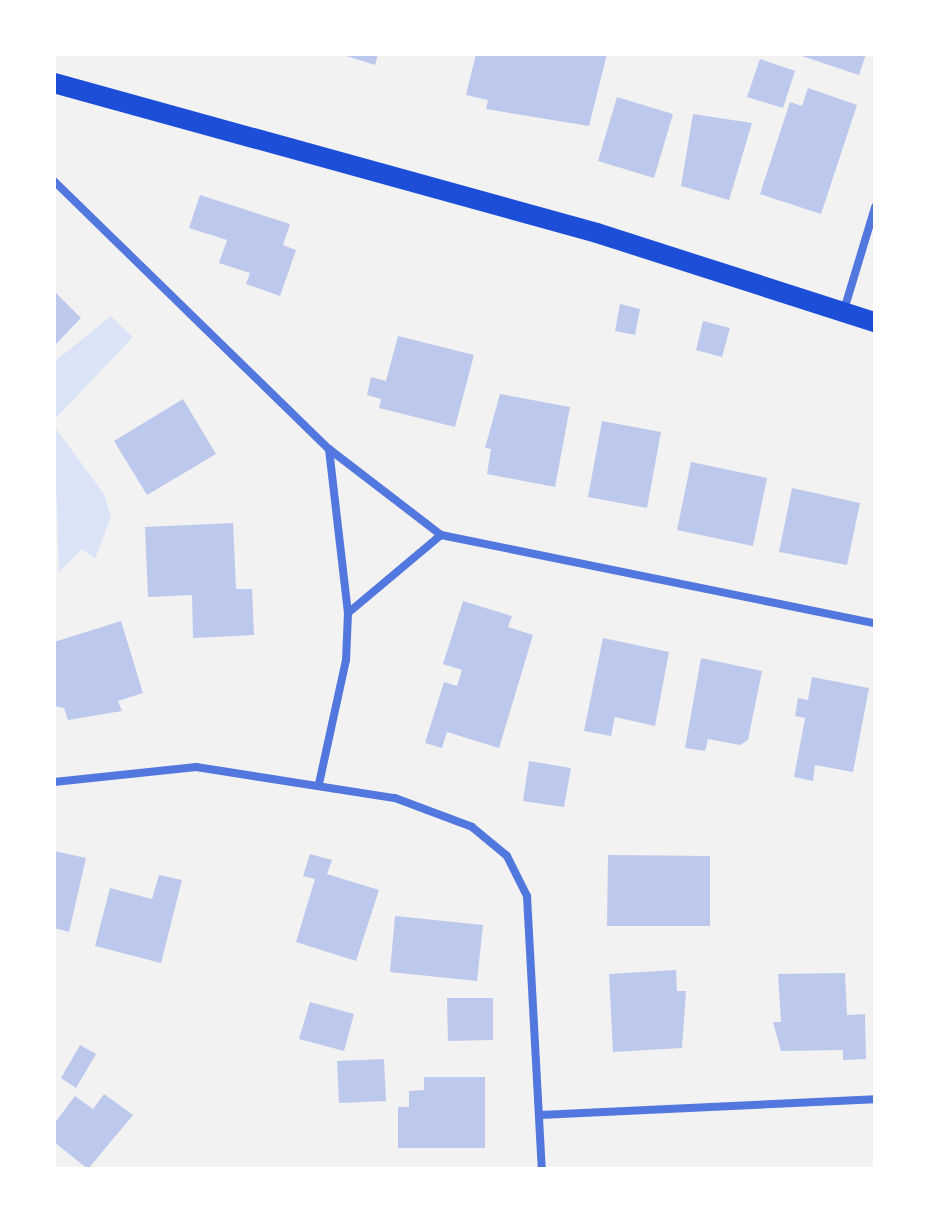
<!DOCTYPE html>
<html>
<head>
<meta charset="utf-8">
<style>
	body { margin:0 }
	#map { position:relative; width:929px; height:1223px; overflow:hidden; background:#f2f2f2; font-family:Helvetica,sans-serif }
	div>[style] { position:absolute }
	.green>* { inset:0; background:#dbe4f7 }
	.building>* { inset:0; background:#bdc9ec }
	.minor>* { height:8px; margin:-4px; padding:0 4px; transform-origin:4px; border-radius:4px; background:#5277de }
	.primary>* { height:20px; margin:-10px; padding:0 10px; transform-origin:10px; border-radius:10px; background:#1d4ed8 }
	span { translate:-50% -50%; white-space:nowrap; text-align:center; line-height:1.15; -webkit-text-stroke:6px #fff; paint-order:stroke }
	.frame { position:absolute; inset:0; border:56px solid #fff; pointer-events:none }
</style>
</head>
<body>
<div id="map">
	<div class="green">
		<i style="clip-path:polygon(111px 316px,133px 337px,54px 420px,54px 362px)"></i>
		<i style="clip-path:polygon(54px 426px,104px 494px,111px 517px,95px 559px,82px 549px,59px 572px)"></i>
	</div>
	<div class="building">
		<i style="clip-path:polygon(340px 54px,378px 54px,375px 65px)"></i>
		<i style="clip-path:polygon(476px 54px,607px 54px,589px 126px,486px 109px,488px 100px,466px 95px)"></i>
		<i style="clip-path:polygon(796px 54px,866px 54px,859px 75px)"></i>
		<i style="clip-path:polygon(760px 59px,795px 71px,783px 108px,747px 97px)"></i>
		<i style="clip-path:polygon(808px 88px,857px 105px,821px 214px,760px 194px,790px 102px,802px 106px)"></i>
		<i style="clip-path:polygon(617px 97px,673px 114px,654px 178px,598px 161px)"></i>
		<i style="clip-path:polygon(693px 114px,752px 123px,729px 200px,681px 186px)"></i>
		<i style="clip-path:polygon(200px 195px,290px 224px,283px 245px,296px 250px,280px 296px,246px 284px,250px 273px,219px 263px,227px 240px,189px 228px)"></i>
		<i style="clip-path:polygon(54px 291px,81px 318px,54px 346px)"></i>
		<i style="clip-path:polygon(620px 304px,640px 309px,635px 335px,615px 331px)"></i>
		<i style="clip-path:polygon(703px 321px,730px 328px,722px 357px,696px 350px)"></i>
		<i style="clip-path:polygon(398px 336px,474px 355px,455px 427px,379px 408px,381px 399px,367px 395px,371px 377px,386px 381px)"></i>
		<i style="clip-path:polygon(500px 394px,570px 407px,555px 487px,487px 474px,491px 449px,485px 448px)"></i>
		<i style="clip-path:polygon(183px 399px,216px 454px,147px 495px,114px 441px)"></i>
		<i style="clip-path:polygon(602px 421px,661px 432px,647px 508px,588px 497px)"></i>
		<i style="clip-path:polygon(691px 462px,767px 478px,753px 546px,677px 530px)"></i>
		<i style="clip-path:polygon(792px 488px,860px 503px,847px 565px,779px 552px)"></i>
		<i style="clip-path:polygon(233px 523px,236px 589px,252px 589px,254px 635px,193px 638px,192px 595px,148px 597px,145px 527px)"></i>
		<i style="clip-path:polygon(463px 601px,512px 616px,508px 627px,533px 635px,499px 748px,447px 732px,442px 748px,425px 743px,444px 682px,457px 686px,462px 670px,443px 664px)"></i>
		<i style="clip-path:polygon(121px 621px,143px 693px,118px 701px,122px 711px,68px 720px,64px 708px,54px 706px,54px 642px)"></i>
		<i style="clip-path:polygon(603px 638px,669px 652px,655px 726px,615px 717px,611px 736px,584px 731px)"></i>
		<i style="clip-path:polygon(701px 658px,762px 671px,748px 740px,740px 745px,708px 739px,705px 751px,685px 748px)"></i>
		<i style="clip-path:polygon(812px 677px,869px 688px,853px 772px,815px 765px,813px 781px,794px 777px,805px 718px,795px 716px,798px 698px,808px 700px)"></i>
		<i style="clip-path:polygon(529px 761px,571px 768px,564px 807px,523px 801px)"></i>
		<i style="clip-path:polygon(54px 851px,86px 858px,69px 932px,54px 928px)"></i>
		<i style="clip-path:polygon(310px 854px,332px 860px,327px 874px,379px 890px,356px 961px,296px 942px,315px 879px,303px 876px)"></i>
		<i style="clip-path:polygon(608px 855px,710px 856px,710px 926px,607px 926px)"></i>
		<i style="clip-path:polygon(159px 875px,182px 880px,161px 963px,95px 946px,110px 888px,152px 899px)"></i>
		<i style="clip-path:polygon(395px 916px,483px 925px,477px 981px,390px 972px)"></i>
		<i style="clip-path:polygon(676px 970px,677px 991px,686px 991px,682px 1048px,613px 1052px,609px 974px)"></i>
		<i style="clip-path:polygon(845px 973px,847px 1015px,865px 1014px,866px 1059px,843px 1060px,843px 1050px,781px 1051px,773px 1022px,781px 1022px,778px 974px)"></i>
		<i style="clip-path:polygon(447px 998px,493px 998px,493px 1040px,448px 1041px)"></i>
		<i style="clip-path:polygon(310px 1002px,354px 1014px,344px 1051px,299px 1039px)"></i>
		<i style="clip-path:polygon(80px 1045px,96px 1054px,76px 1088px,61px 1078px)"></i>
		<i style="clip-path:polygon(384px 1059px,386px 1101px,339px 1103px,337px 1061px)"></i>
		<i style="clip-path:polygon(424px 1077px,485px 1077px,485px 1148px,398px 1148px,398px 1107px,409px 1107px,409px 1091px,424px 1090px)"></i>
		<i style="clip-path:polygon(104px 1094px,133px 1115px,88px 1169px,54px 1142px,54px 1124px,75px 1096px,93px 1109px)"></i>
	</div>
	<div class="minor">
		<i style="left:54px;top:181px;width:384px;rotate:44.3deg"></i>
		<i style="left:329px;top:449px;width:165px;rotate:83.4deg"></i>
		<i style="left:348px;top:613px;width:47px;rotate:92.4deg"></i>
		<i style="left:346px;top:660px;width:127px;rotate:102.3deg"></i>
		<i style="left:844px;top:310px;width:108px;rotate:-73.2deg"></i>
		<i style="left:329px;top:449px;width:141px;rotate:37.5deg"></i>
		<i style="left:441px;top:535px;width:443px;rotate:11.5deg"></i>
		<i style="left:348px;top:613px;width:121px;rotate:-40deg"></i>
		<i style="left:54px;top:782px;width:143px;rotate:-6deg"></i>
		<i style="left:196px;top:767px;width:201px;rotate:8.9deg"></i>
		<i style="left:395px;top:798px;width:82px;rotate:20.6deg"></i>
		<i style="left:472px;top:827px;width:45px;rotate:39.6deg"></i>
		<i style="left:507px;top:856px;width:45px;rotate:63.4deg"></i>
		<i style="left:527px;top:896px;width:273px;rotate:86.9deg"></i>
		<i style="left:540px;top:1115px;width:335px;rotate:-2.7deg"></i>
	</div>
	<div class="primary">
		<i style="left:54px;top:83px;width:563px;rotate:15.44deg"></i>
		<i style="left:597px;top:233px;width:292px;rotate:17.8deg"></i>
	</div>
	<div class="frame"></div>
</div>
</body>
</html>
